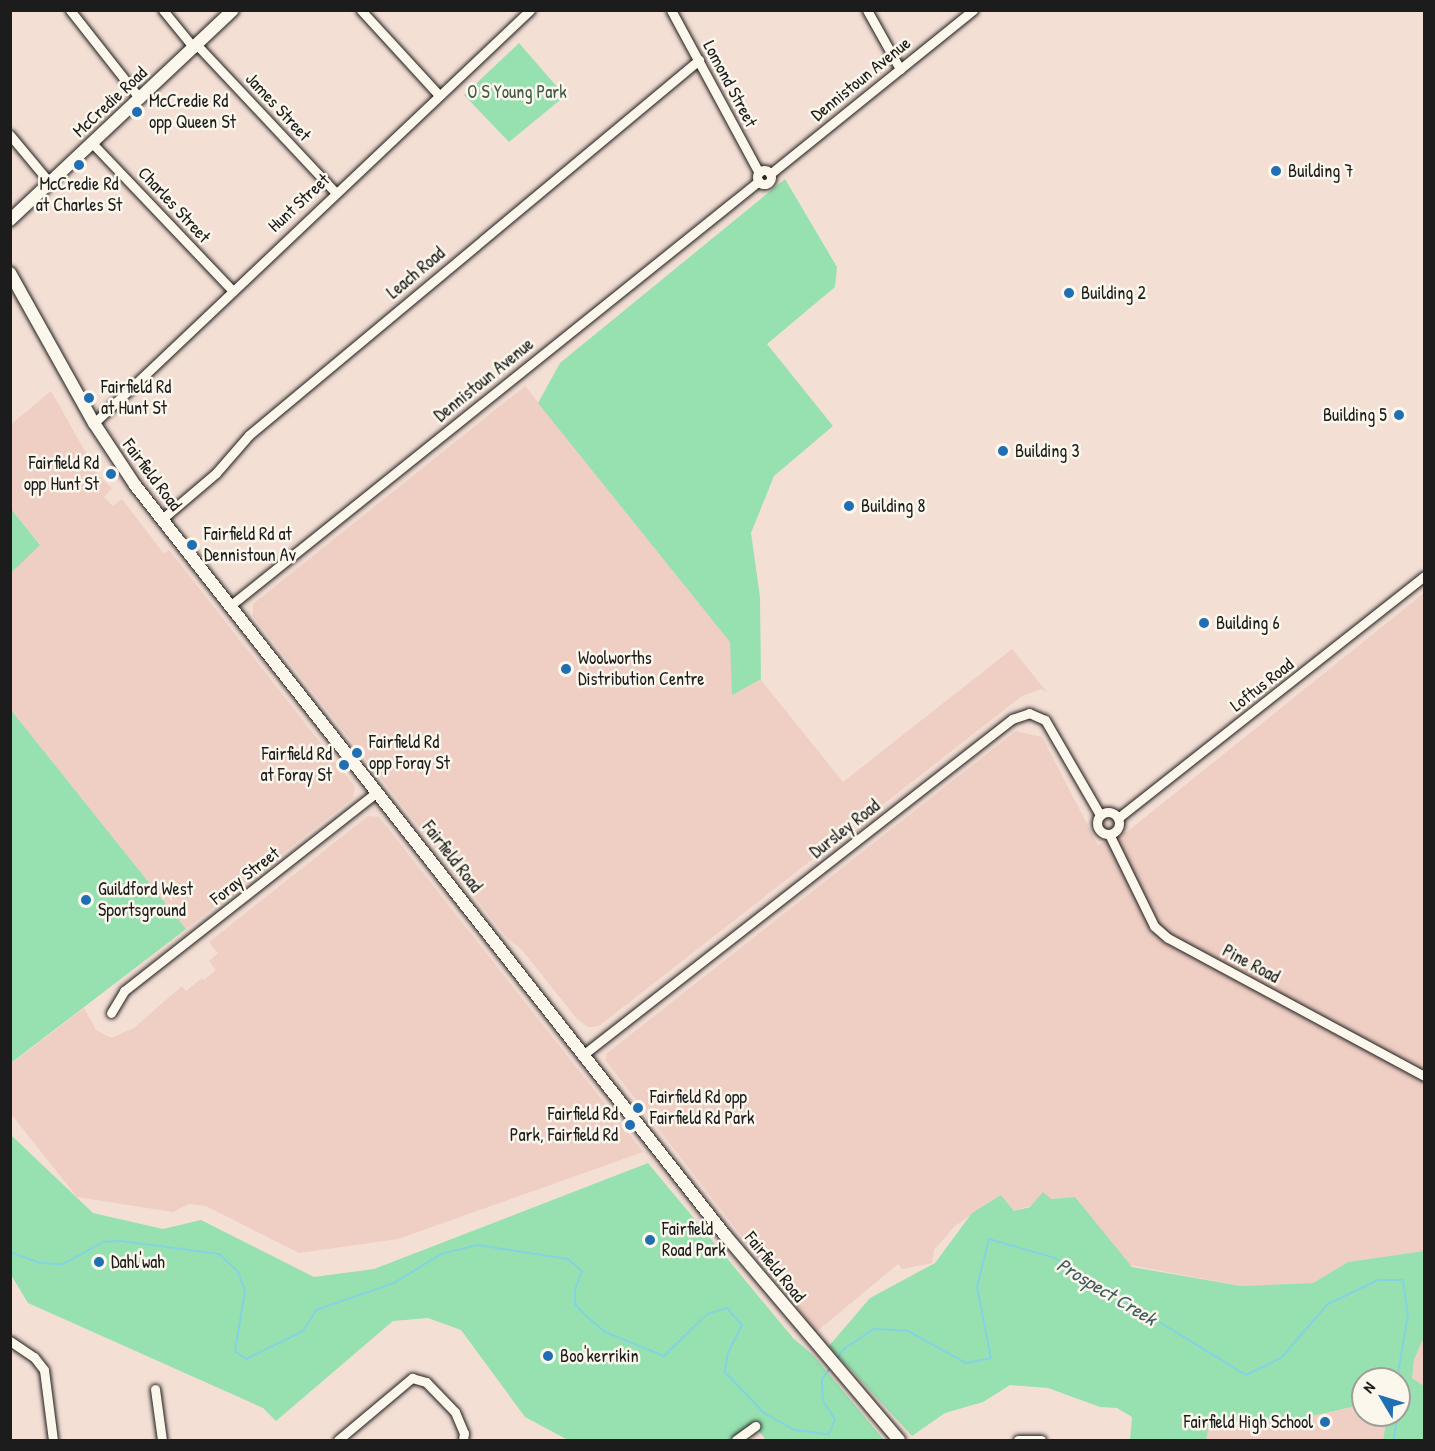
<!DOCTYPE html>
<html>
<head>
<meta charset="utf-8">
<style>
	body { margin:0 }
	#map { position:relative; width:1435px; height:1451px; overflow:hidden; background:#f4dfd5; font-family:"Patrick Hand",sans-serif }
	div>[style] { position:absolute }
	.built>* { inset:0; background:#efcec4 }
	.green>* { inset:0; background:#97e1b0 }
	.stream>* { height:2px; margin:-1px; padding:0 1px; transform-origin:1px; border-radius:1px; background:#84d3e1 }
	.roads { filter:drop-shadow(0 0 2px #1c1c1c) drop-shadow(0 0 2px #1c1c1c) }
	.minor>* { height:9px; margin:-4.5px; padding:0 4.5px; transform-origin:4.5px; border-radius:4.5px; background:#fbf7ec }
	.minor>.ring { margin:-4.5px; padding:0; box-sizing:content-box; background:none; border:9px solid #fbf7ec; border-radius:50% }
	.major>* { height:12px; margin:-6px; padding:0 6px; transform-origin:6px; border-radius:6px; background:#fbf7ec }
	.dots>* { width:16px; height:16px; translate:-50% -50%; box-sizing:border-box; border:3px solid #fbf7ec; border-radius:50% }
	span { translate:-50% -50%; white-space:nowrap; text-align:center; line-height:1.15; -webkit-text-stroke:5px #fbf7ec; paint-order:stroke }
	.street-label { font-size:18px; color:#1c1c1c }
	.park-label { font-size:18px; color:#415748 }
	.poi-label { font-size:18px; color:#1c1c1c }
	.left { translate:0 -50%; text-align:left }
	.right { translate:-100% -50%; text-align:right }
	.water-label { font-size:20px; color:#405c61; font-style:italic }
	.frame { position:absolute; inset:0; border:12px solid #1c1c1c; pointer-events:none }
	.north { position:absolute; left:1351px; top:1367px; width:60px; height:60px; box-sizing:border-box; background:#fbf7ec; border:2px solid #a29f99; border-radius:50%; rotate:308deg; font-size:16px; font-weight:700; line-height:24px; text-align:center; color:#1c1c1c }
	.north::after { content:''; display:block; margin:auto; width:21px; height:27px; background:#1f6fb2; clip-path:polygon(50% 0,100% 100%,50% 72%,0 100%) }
</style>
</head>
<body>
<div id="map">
	<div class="built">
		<i style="clip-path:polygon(525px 386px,843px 782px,1012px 649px,1047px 692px,1041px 689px,1022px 696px,599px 1026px,588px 1027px,577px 1019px,522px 950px,507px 938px,253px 616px,253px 604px)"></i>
		<i style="clip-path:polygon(51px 391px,99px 476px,112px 488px,104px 497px,113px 506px,122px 499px,164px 554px,169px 550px,355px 787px,353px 798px,186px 929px,11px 710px,11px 573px,40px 544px,11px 509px,10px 425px)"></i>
		<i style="clip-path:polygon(1424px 593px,1424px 1251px,1348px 1262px,1313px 1283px,1241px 1286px,1125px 1264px,1075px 1197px,1051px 1199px,1014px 1211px,1001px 1195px,955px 1226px,934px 1250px,932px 1263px,902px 1269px,898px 1264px,816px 1332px,606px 1061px,606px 1054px,1016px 731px,1042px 737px,1098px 845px,1128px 831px)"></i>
		<i style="clip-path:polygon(368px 816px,379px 817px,643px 1152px,398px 1239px,299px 1253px,206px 1206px,189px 1204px,173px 1212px,77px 1197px,11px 1114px,11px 1064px,84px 1008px,96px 1030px,111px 1038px,134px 1028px,182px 986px,186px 991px,202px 978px,204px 980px,216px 970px,209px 961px,218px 953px,209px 942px)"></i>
		<i style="clip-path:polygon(1424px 1337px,1424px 1386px,1412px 1378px,1414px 1360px)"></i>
		<i style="clip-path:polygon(1352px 1407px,1363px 1411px,1363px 1415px,1387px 1418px,1383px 1440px,1206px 1440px,1209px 1424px,1298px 1419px)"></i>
	</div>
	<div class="green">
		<i style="clip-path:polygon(519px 43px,565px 96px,509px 142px,464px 95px)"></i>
		<i style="clip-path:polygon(785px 179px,837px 267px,835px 287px,767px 344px,833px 426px,774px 476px,751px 533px,760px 597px,761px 679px,732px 695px,730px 642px,538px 403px,560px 363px)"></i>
		<i style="clip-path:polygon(11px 509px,40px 545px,11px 573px,10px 573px)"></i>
		<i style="clip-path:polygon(11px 710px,186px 929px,11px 1063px)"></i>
		<i style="clip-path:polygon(11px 1135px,93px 1213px,163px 1229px,201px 1220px,314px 1277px,374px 1269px,648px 1163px,793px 1338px,813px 1355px,884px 1440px,766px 1440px,752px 1423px,729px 1440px,568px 1440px,525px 1417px,461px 1330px,428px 1318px,393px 1321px,276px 1421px,263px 1408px,28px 1303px,11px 1275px)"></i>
		<i style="clip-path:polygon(1043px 1192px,1051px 1199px,1075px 1197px,1132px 1267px,1241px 1286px,1313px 1283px,1348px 1262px,1424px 1251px,1424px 1337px,1414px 1360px,1412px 1378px,1424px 1386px,1424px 1440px,1383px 1440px,1387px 1418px,1377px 1415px,1399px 1415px,1399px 1379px,1363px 1379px,1363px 1411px,1352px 1407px,1298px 1419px,1209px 1424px,1206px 1440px,1130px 1440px,1132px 1417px,1117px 1408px,1100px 1407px,1048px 1388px,1010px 1385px,983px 1402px,945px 1413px,912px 1436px,829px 1346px,870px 1298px,935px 1263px,972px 1213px,1001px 1195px,1014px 1211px,1030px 1207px)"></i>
	</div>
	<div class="stream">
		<i style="left:10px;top:1252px;width:33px;rotate:20deg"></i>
		<i style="left:41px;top:1263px;width:22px;rotate:3deg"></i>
		<i style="left:63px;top:1264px;width:46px;rotate:-28.8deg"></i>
		<i style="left:103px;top:1242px;width:18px;rotate:-3deg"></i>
		<i style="left:121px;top:1241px;width:99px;rotate:7.6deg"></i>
		<i style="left:219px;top:1254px;width:26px;rotate:43deg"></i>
		<i style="left:238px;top:1272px;width:20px;rotate:70deg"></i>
		<i style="left:245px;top:1291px;width:61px;rotate:99.5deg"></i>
		<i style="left:235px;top:1351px;width:14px;rotate:36deg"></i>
		<i style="left:246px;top:1359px;width:64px;rotate:-26.2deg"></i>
		<i style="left:303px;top:1331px;width:25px;rotate:-58deg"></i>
		<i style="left:316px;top:1310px;width:83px;rotate:-19.1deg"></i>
		<i style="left:394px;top:1283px;width:55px;rotate:-31.7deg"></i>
		<i style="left:441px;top:1254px;width:37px;rotate:-14deg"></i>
		<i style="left:477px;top:1245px;width:92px;rotate:8.7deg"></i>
		<i style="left:568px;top:1259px;width:18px;rotate:41deg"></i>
		<i style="left:582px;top:1271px;width:19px;rotate:111deg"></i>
		<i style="left:575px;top:1289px;width:15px;rotate:90deg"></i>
		<i style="left:575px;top:1304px;width:16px;rotate:47deg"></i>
		<i style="left:586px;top:1316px;width:25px;rotate:40deg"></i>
		<i style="left:605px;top:1332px;width:64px;rotate:22.1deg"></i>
		<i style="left:664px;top:1356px;width:60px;rotate:-44.3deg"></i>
		<i style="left:707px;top:1314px;width:21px;rotate:-17deg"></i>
		<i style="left:727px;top:1308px;width:23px;rotate:49deg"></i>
		<i style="left:742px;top:1325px;width:30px;rotate:117deg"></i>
		<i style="left:728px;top:1352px;width:20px;rotate:99deg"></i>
		<i style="left:725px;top:1372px;width:57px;rotate:46.4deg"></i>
		<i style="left:764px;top:1413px;width:35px;rotate:29deg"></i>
		<i style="left:795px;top:1430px;width:34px;rotate:7deg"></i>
		<i style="left:829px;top:1434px;width:16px;rotate:-68deg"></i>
		<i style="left:835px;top:1419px;width:22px;rotate:-124deg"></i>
		<i style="left:823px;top:1401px;width:22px;rotate:-93deg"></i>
		<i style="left:822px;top:1379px;width:15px;rotate:-53deg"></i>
		<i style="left:836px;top:1360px;width:14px;rotate:-54deg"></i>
		<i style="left:844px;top:1349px;width:36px;rotate:-34deg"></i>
		<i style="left:874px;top:1329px;width:34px;rotate:3deg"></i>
		<i style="left:908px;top:1331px;width:66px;rotate:28.9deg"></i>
		<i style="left:966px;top:1363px;width:25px;rotate:-11deg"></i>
		<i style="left:991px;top:1358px;width:72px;rotate:-101.2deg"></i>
		<i style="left:977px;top:1287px;width:49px;rotate:-76deg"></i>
		<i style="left:989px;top:1239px;width:69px;rotate:16.1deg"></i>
		<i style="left:1055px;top:1258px;width:224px;rotate:31.5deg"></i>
		<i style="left:1246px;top:1375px;width:39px;rotate:-26deg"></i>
		<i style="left:1281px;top:1358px;width:72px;rotate:-49deg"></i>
		<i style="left:1328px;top:1304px;width:55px;rotate:-25.6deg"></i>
		<i style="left:1378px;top:1280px;width:25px"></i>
		<i style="left:1403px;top:1280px;width:35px;rotate:82deg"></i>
		<i style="left:1408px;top:1315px;width:65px;rotate:99.8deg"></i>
		<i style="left:1394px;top:1440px;width:25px;rotate:-83deg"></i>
	</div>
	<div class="roads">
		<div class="minor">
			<i style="left:70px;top:10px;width:113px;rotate:51.8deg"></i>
			<i style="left:163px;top:10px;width:49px;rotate:50.8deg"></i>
			<i style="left:361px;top:10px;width:115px;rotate:47.5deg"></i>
			<i style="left:671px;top:10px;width:185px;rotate:61.6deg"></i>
			<i style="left:867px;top:10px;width:68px;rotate:60.8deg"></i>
			<i style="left:197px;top:45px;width:202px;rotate:46.8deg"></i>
			<i style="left:10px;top:135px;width:62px;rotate:50.2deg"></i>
			<i style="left:92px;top:143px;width:203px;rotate:46.4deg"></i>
			<i class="ring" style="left:757px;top:170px;width:5px;height:5px"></i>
			<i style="left:770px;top:174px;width:261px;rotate:-38.9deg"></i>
			<i style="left:94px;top:423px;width:601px;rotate:-43.45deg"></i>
			<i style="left:162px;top:519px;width:71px;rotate:-40.4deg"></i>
			<i style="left:216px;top:473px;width:50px;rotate:-49deg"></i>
			<i style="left:249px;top:435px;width:586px;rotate:-39.81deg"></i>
			<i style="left:231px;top:605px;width:677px;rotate:-38.77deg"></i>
			<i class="ring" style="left:1097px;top:812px;width:13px;height:13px"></i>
			<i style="left:1118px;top:818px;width:390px;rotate:-38.3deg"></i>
			<i style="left:1109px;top:834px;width:102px;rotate:63.9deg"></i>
			<i style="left:1154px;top:926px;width:18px;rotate:41deg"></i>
			<i style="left:1168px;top:938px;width:291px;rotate:28.3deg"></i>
			<i style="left:111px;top:1013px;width:26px;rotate:-59deg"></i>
			<i style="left:124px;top:991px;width:322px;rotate:-38.2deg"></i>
			<i style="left:584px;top:1054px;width:544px;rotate:-38.05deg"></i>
			<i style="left:1012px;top:719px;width:18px;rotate:-19deg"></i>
			<i style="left:1029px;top:713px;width:17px;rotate:24deg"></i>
			<i style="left:1045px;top:720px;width:110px;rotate:59.9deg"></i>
			<i style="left:10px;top:1341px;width:29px;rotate:34deg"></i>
			<i style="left:34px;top:1357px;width:16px;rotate:52deg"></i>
			<i style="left:44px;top:1370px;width:71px;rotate:82.7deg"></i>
			<i style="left:155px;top:1389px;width:51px;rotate:82.2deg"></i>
			<i style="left:338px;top:1440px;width:97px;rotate:-40deg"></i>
			<i style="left:412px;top:1378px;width:15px;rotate:16deg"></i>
			<i style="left:426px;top:1382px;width:42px;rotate:46deg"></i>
			<i style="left:455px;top:1412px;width:23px;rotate:67deg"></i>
			<i style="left:464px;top:1433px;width:7px;rotate:98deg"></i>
			<i style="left:736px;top:1440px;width:24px;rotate:-36deg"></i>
			<i style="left:1018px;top:1440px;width:23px"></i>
		</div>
		<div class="major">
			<i style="left:10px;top:220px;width:306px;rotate:-43.3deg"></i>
			<i style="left:10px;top:273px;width:172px;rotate:60.8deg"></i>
			<i style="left:94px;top:423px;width:74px;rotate:56.5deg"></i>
			<i style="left:135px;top:485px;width:954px;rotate:51.81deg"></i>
			<i style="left:725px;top:1235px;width:269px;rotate:49.7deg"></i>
		</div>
	</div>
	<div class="dots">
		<i style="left:137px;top:112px;background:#1f6fb2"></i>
		<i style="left:79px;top:165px;background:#1f6fb2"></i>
		<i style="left:1276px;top:171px;background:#1f6fb2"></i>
		<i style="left:1069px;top:293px;background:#1f6fb2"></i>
		<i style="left:89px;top:398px;background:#1f6fb2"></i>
		<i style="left:1399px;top:415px;background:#1f6fb2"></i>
		<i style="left:1003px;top:451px;background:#1f6fb2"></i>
		<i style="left:111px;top:474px;background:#1f6fb2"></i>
		<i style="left:849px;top:506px;background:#1f6fb2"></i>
		<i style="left:192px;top:545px;background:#1f6fb2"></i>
		<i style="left:1204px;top:623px;background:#1f6fb2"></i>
		<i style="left:566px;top:669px;background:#1f6fb2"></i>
		<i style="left:357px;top:753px;background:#1f6fb2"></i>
		<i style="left:344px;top:765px;background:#1f6fb2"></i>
		<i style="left:86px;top:900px;background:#1f6fb2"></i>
		<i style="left:638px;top:1108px;background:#1f6fb2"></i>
		<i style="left:630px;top:1125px;background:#1f6fb2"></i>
		<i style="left:650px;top:1240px;background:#1f6fb2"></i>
		<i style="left:99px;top:1262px;background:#1f6fb2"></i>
		<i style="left:548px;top:1356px;background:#1f6fb2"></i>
		<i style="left:1325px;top:1422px;background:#1f6fb2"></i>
	</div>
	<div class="street-label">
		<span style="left:861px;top:79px;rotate:-39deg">Dennistoun Avenue</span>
		<span style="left:730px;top:84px;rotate:62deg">Lomond Street</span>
		<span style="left:110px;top:102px;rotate:-43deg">McCredie Road</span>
		<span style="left:278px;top:107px;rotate:47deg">James Street</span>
		<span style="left:299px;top:203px;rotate:-43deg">Hunt Street</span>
		<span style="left:174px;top:205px;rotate:47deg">Charles Street</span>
		<span style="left:416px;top:273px;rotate:-40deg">Leach Road</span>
		<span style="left:484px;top:380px;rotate:-39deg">Dennistoun Avenue</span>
		<span style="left:152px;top:475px;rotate:53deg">Fairfield Road</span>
		<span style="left:1262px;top:685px;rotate:-38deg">Loftus Road</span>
		<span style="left:845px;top:829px;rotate:-38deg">Dursley Road</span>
		<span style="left:452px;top:857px;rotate:52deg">Fairfield Road</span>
		<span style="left:245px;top:876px;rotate:-38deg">Foray Street</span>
		<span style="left:1251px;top:964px;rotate:28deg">Pine Road</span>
		<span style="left:775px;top:1267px;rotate:51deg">Fairfield Road</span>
	</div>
	<div class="park-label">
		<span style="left:517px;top:92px">O S Young Park</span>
	</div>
	<div class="poi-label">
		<span class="left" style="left:149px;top:112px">McCredie Rd<br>opp Queen St</span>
		<span class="left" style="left:1288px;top:171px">Building 7</span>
		<span style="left:79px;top:195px">McCredie Rd<br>at Charles St</span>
		<span class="left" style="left:1081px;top:293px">Building 2</span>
		<span class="left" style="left:101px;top:398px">Fairfield Rd<br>at Hunt St</span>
		<span class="right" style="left:1387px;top:415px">Building 5</span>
		<span class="left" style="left:1015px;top:451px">Building 3</span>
		<span class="right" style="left:99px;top:474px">Fairfield Rd<br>opp Hunt St</span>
		<span class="left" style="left:861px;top:506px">Building 8</span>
		<span class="left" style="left:204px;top:545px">Fairfield Rd at<br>Dennistoun Av</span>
		<span class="left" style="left:1216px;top:623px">Building 6</span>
		<span class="left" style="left:578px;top:669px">Woolworths<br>Distribution Centre</span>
		<span class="left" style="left:369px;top:753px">Fairfield Rd<br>opp Foray St</span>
		<span class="right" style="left:332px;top:765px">Fairfield Rd<br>at Foray St</span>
		<span class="left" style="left:98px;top:900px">Guildford West<br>Sportsground</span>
		<span class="left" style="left:650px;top:1108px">Fairfield Rd opp<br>Fairfield Rd Park</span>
		<span class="right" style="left:618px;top:1125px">Fairfield Rd<br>Park, Fairfield Rd</span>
		<span class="left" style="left:662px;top:1240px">Fairfield<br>Road Park</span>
		<span class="left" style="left:111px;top:1262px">Dahl'wah</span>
		<span class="left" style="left:560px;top:1356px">Boo'kerrikin</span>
		<span class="right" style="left:1313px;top:1422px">Fairfield High School</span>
	</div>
	<div class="water-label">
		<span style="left:1107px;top:1291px;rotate:31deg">Prospect Creek</span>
	</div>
	<div class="frame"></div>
	<div class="north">N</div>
</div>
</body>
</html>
